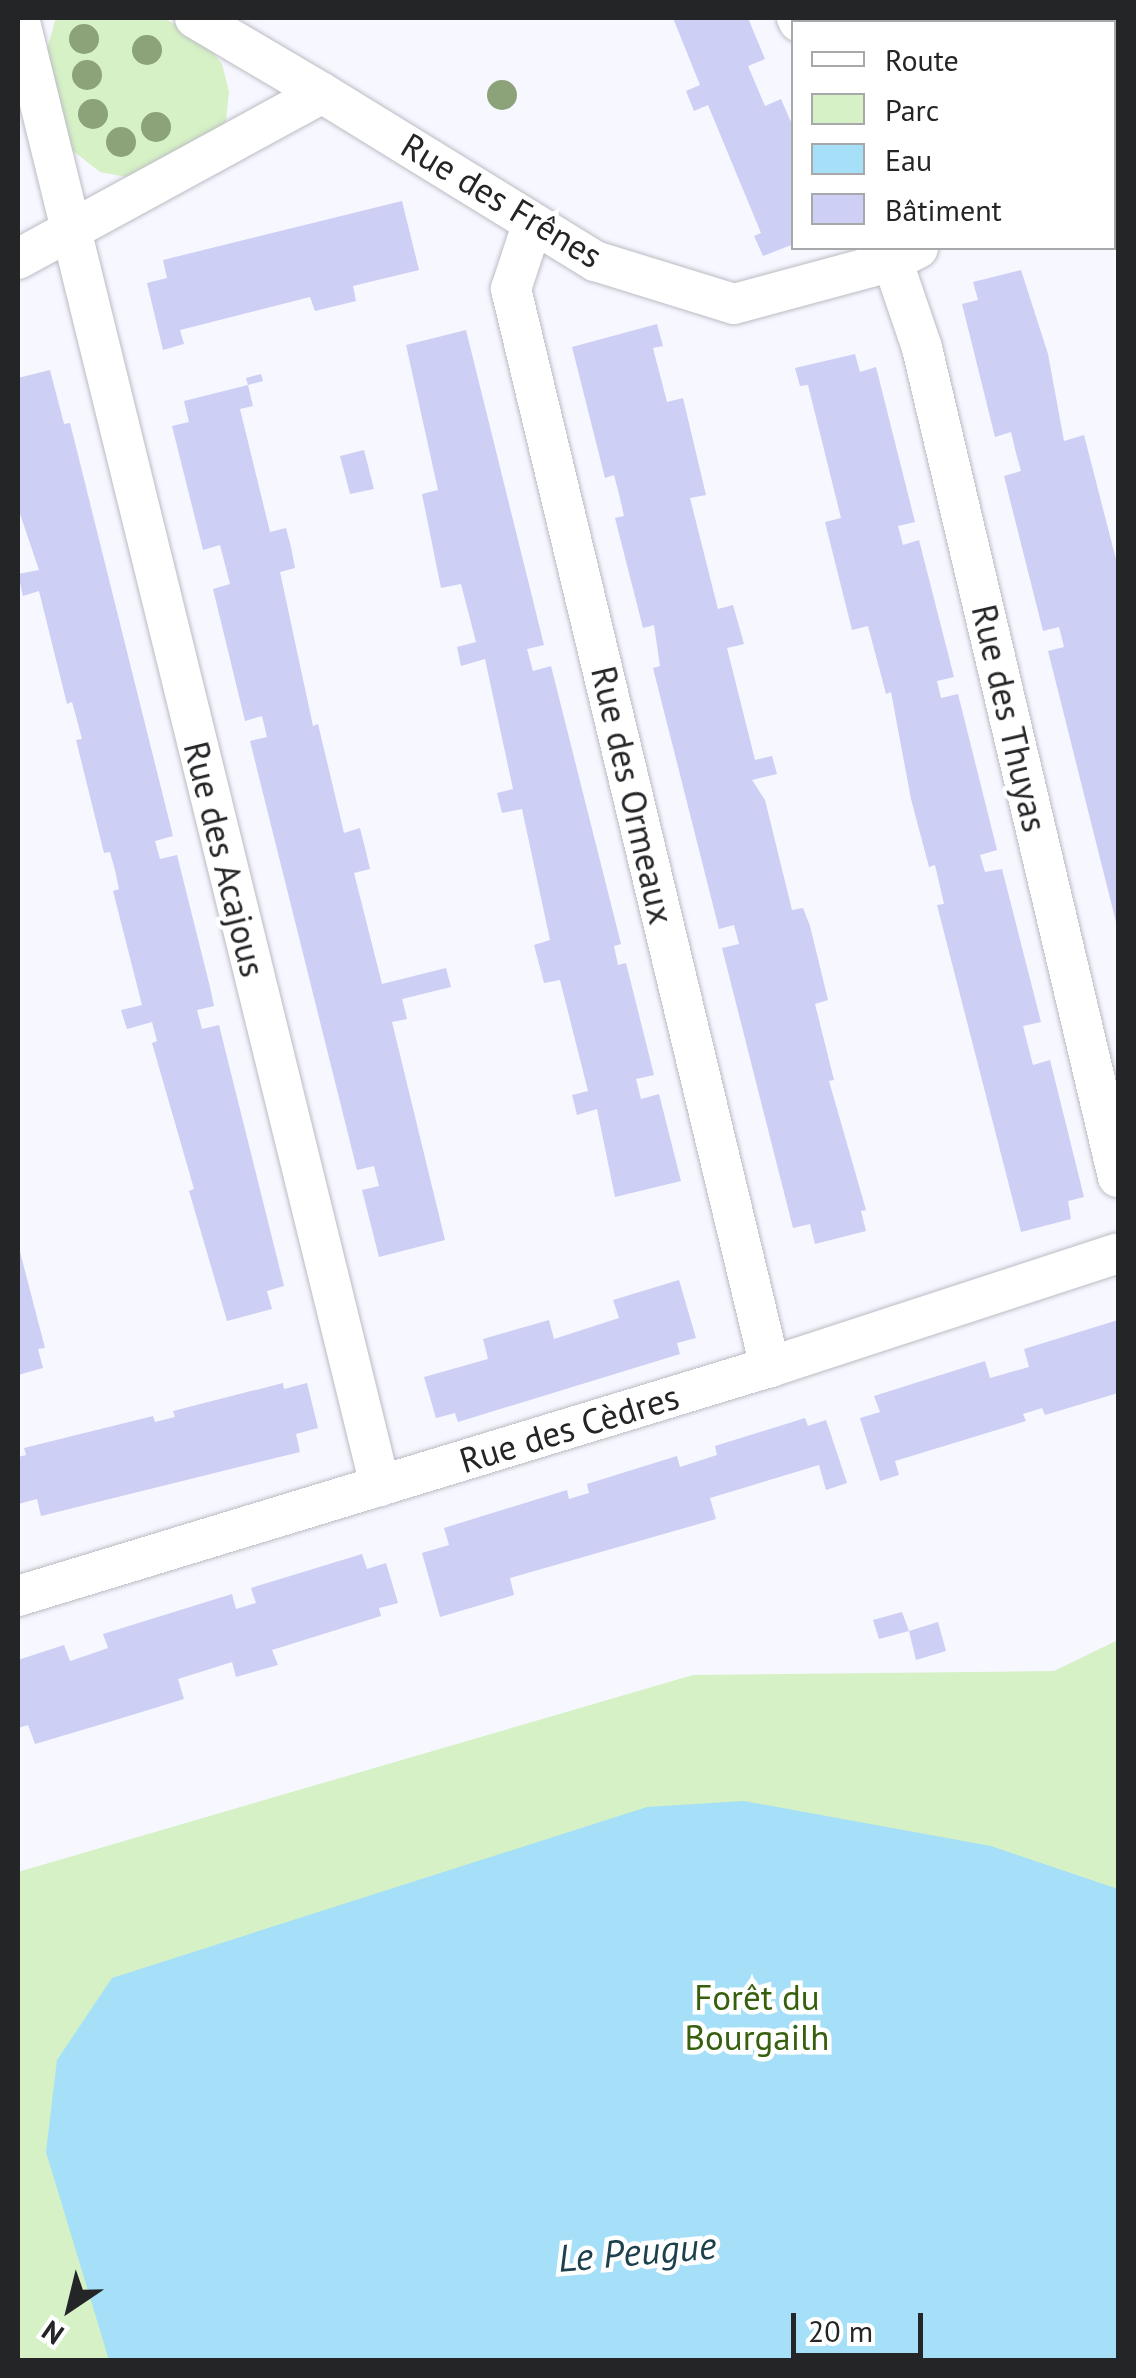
<!DOCTYPE html>
<html>
<head>
<meta charset="utf-8">
<style>
	body { margin:0 }
	#map { position:relative; width:1136px; height:2378px; overflow:hidden; background:#f6f7ff; font-family:"PT Sans",sans-serif }
	div>[style] { position:absolute }
	.green>* { inset:0; background:#d6f1c5 }
	.water>* { inset:0; background:#a5e0f8 }
	.building>* { inset:0; background:#cdcff5 }
	.roads { filter:drop-shadow(0 0 2px #bbbcc3) drop-shadow(0 0 2px #bbbcc3) }
	.minor>* { height:40px; margin:-20px; padding:0 20px; transform-origin:20px; border-radius:20px; background:#fff }
	.trees>* { width:30px; height:30px; margin:-15px; border-radius:50%; background:#8ca37a }
	span { translate:-50% -50%; white-space:nowrap; text-align:center; line-height:1.15; -webkit-text-stroke:9px #fff; paint-order:stroke }
	.street-label { font-size:35px; color:#242527 }
	.park-label { font-size:35px; color:#365f0e }
	.water-label { font-size:38px; color:#1d404d; font-style:italic }
	.frame { position:absolute; inset:0; border:20px solid #242527; pointer-events:none }
	.legend { position:absolute; left:791px; top:20px; width:325px; height:230px; box-sizing:border-box; background:#fff; border:2px solid #a7a8a9; margin:0; padding:12px 18px; list-style:none; font-size:30px; color:#242527 }
	.legend li { display:flex; align-items:center; gap:20px; height:50px }
	.legend b { width:50px; border:2px solid #a7a8a9 }
	.north { position:absolute; left:20px; top:2258px; width:100px; height:100px; -webkit-text-stroke:8px #fff; paint-order:stroke; rotate:215deg; font-size:28px; font-weight:700; line-height:40px; text-align:center; color:#242527 }
	.north::after { content:''; display:block; margin:auto; width:35px; height:45px; background:#242527; clip-path:polygon(50% 0,100% 100%,50% 72%,0 100%) }
	.scale { position:absolute; left:791px; top:2313px; width:132px; height:45px; box-sizing:border-box; border:5px solid #242527; border-top:0; padding-left:12px; font-size:30px; line-height:35px; white-space:nowrap; color:#242527; -webkit-text-stroke:8px #fff; paint-order:stroke }
</style>
</head>
<body>
<div id="map">
	<div class="green">
		<i style="clip-path:polygon(56px 18px,164px 18px,205px 43px,222px 64px,229px 92px,226px 121px,209px 141px,132px 178px,100px 172px,72px 150px,47px 49px)"></i>
		<i style="clip-path:polygon(1118px 1640px,1118px 2360px,18px 2360px,18px 1872px,693px 1675px,1054px 1671px)"></i>
	</div>
	<div class="water">
		<i style="clip-path:polygon(744px 1801px,991px 1846px,1118px 1889px,1118px 2360px,109px 2360px,46px 2152px,57px 2060px,112px 1978px,647px 1807px)"></i>
	</div>
	<div class="building">
		<i style="clip-path:polygon(673px 18px,748px 18px,765px 59px,748px 66px,765px 106px,781px 99px,794px 129px,794px 244px,763px 256px,754px 236px,761px 233px,708px 105px,694px 111px,686px 91px,700px 85px)"></i>
		<i style="clip-path:polygon(872px 18px,925px 18px,927px 22px,875px 22px)"></i>
		<i style="clip-path:polygon(402px 201px,419px 270px,353px 286px,356px 301px,315px 311px,310px 297px,180px 330px,184px 344px,163px 350px,147px 283px,167px 278px,163px 260px)"></i>
		<i style="clip-path:polygon(1021px 270px,1048px 354px,1064px 441px,1084px 435px,1118px 567px,1118px 930px,1048px 651px,1064px 647px,1059px 627px,1043px 631px,1004px 476px,1021px 471px,1016px 453px,1011px 432px,995px 437px,962px 304px,978px 300px,973px 282px)"></i>
		<i style="clip-path:polygon(657px 324px,663px 346px,653px 348px,667px 402px,683px 398px,706px 495px,690px 498px,718px 609px,733px 605px,744px 644px,727px 648px,755px 760px,772px 756px,777px 774px,752px 780px,765px 800px,792px 910px,803px 908px,810px 926px,828px 1000px,815px 1004px,834px 1080px,829px 1081px,866px 1210px,861px 1211px,866px 1231px,815px 1244px,810px 1224px,793px 1228px,722px 948px,739px 944px,734px 925px,719px 929px,653px 668px,660px 666px,654px 625px,643px 628px,615px 518px,624px 516px,619px 494px,614px 475px,605px 478px,572px 347px)"></i>
		<i style="clip-path:polygon(466px 330px,544px 645px,527px 649px,533px 671px,551px 666px,621px 944px,614px 946px,618px 965px,626px 963px,654px 1075px,636px 1079px,641px 1099px,659px 1094px,681px 1181px,615px 1197px,597px 1109px,577px 1115px,572px 1095px,588px 1091px,560px 980px,544px 983px,534px 945px,550px 940px,522px 809px,502px 813px,497px 793px,513px 789px,485px 659px,461px 666px,457px 647px,476px 642px,461px 584px,441px 588px,422px 494px,438px 490px,406px 345px)"></i>
		<i style="clip-path:polygon(855px 354px,860px 372px,876px 367px,915px 522px,898px 526px,903px 545px,919px 540px,954px 677px,937px 681px,941px 698px,958px 694px,997px 850px,980px 855px,985px 872px,1002px 869px,1041px 1022px,1023px 1026px,1028px 1046px,1033px 1065px,1050px 1060px,1084px 1197px,1068px 1201px,1071px 1219px,1021px 1232px,937px 905px,944px 904px,935px 865px,929px 867px,911px 799px,891px 692px,886px 694px,868px 626px,852px 630px,825px 522px,841px 518px,808px 385px,800px 386px,795px 368px)"></i>
		<i style="clip-path:polygon(50px 370px,64px 424px,70px 423px,173px 836px,155px 841px,160px 859px,177px 855px,210px 987px,214px 1006px,197px 1010px,202px 1029px,219px 1025px,284px 1286px,267px 1291px,272px 1309px,227px 1321px,189px 1191px,194px 1189px,152px 1043px,157px 1041px,152px 1022px,127px 1029px,121px 1010px,142px 1005px,113px 891px,119px 889px,115px 870px,110px 852px,104px 853px,76px 740px,82px 739px,77px 720px,72px 702px,67px 704px,39px 591px,23px 596px,18px 574px,39px 570px,18px 508px,18px 378px)"></i>
		<i style="clip-path:polygon(261px 374px,263px 381px,248px 385px,253px 406px,240px 409px,270px 532px,286px 528px,291px 547px,295px 568px,280px 572px,313px 726px,318px 724px,344px 833px,360px 828px,365px 848px,370px 869px,354px 873px,382px 984px,446px 968px,451px 987px,402px 999px,407px 1019px,392px 1022px,445px 1240px,379px 1257px,362px 1190px,379px 1186px,374px 1166px,357px 1170px,250px 741px,267px 737px,262px 716px,245px 721px,213px 589px,230px 584px,220px 545px,203px 550px,172px 426px,189px 422px,184px 401px,248px 385px,246px 378px)"></i>
		<i style="clip-path:polygon(364px 450px,374px 489px,350px 494px,340px 456px)"></i>
		<i style="clip-path:polygon(18px 1244px,45px 1348px,38px 1349px,43px 1368px,18px 1375px)"></i>
		<i style="clip-path:polygon(679px 1280px,696px 1338px,677px 1343px,680px 1354px,458px 1422px,455px 1413px,436px 1418px,424px 1377px,488px 1359px,483px 1339px,549px 1320px,554px 1339px,619px 1318px,613px 1300px)"></i>
		<i style="clip-path:polygon(1118px 1320px,1118px 1393px,1045px 1415px,1042px 1408px,1023px 1414px,1026px 1421px,895px 1461px,899px 1475px,880px 1481px,860px 1418px,880px 1412px,874px 1396px,985px 1361px,990px 1378px,1029px 1367px,1024px 1349px)"></i>
		<i style="clip-path:polygon(283px 1383px,284px 1389px,307px 1383px,318px 1428px,296px 1434px,300px 1452px,41px 1516px,37px 1499px,18px 1504px,18px 1457px,26px 1455px,24px 1448px,153px 1416px,155px 1422px,175px 1417px,173px 1411px)"></i>
		<i style="clip-path:polygon(805px 1418px,808px 1426px,826px 1420px,847px 1483px,826px 1490px,819px 1465px,710px 1498px,716px 1519px,510px 1578px,514px 1595px,440px 1617px,422px 1553px,449px 1545px,444px 1528px,567px 1490px,569px 1499px,589px 1493px,587px 1484px,677px 1456px,680px 1467px,717px 1455px,715px 1446px)"></i>
		<i style="clip-path:polygon(362px 1554px,367px 1569px,386px 1563px,398px 1603px,379px 1608px,381px 1616px,272px 1650px,278px 1665px,236px 1677px,232px 1662px,178px 1679px,184px 1699px,109px 1722px,35px 1744px,28px 1725px,18px 1728px,18px 1660px,64px 1645px,70px 1661px,88px 1655px,108px 1648px,103px 1634px,232px 1594px,236px 1609px,256px 1603px,251px 1588px)"></i>
		<i style="clip-path:polygon(902px 1612px,909px 1631px,879px 1639px,873px 1620px)"></i>
		<i style="clip-path:polygon(938px 1622px,946px 1651px,916px 1660px,909px 1631px)"></i>
	</div>
	<div class="roads">
		<div class="minor">
			<i style="left:19px;top:18px;width:1512px;rotate:76.18deg"></i>
			<i style="left:195px;top:18px;width:147px;rotate:30.6deg"></i>
			<i style="left:797px;top:18px;width:4px;rotate:63deg"></i>
			<i style="left:1114px;top:43px;width:21px;rotate:79deg"></i>
			<i style="left:1114px;top:139px;width:5px;rotate:-37deg"></i>
			<i style="left:532px;top:225px;width:67px;rotate:108.2deg"></i>
			<i style="left:511px;top:289px;width:1109px;rotate:76.49deg"></i>
			<i style="left:888px;top:248px;width:106px;rotate:71.2deg"></i>
			<i style="left:922px;top:348px;width:852px;rotate:76.7deg"></i>
			<i style="left:18px;top:259px;width:346px;rotate:-28.6deg"></i>
			<i style="left:322px;top:93px;width:321px;rotate:31.6deg"></i>
			<i style="left:595px;top:261px;width:145px;rotate:17.2deg"></i>
			<i style="left:734px;top:304px;width:165px;rotate:-15.1deg"></i>
			<i style="left:893px;top:261px;width:28px;rotate:-27deg"></i>
			<i style="left:18px;top:1596px;width:786px;rotate:-16.94deg"></i>
			<i style="left:770px;top:1367px;width:366px;rotate:-18.1deg"></i>
		</div>
	</div>
	<div class="trees">
		<i style="left:84px;top:39px"></i>
		<i style="left:147px;top:50px"></i>
		<i style="left:87px;top:75px"></i>
		<i style="left:502px;top:95px"></i>
		<i style="left:93px;top:114px"></i>
		<i style="left:156px;top:127px"></i>
		<i style="left:121px;top:142px"></i>
	</div>
	<div class="street-label">
		<span style="left:502px;top:200px;rotate:31deg">Rue des Frênes</span>
		<span style="left:1010px;top:718px;rotate:77deg">Rue des Thuyas</span>
		<span style="left:633px;top:795px;rotate:77deg">Rue des Ormeaux</span>
		<span style="left:225px;top:859px;rotate:76deg">Rue des Acajous</span>
		<span style="left:569px;top:1428px;rotate:-17deg">Rue des Cèdres</span>
	</div>
	<div class="park-label">
		<span style="left:757px;top:2017px">Forêt du<br>Bourgailh</span>
	</div>
	<div class="water-label">
		<span style="left:637px;top:2251px;rotate:-5deg">Le Peugue</span>
	</div>
	<div class="frame"></div>
	<ul class="legend">
	<li><b style="height:12px;background:#fff"></b>Route</li>
	<li><b style="height:28px;background:#d6f1c5"></b>Parc</li>
	<li><b style="height:28px;background:#a5e0f8"></b>Eau</li>
	<li><b style="height:28px;background:#cdcff5"></b>Bâtiment</li>
	</ul>
	<div class="north">N</div>
	<div class="scale">20 m</div>
</div>
</body>
</html>
